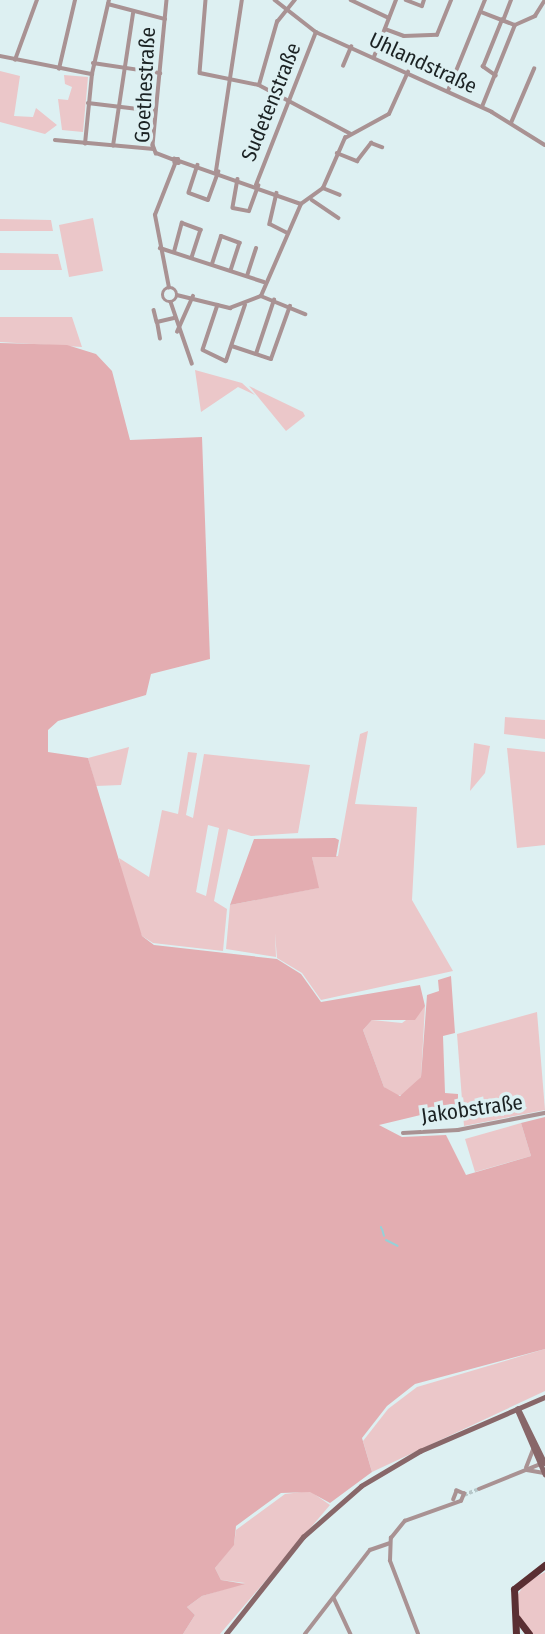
<!DOCTYPE html>
<html>
<head>
<meta charset="utf-8">
<style>
	body { margin:0 }
	#map { position:relative; width:545px; height:1634px; overflow:hidden; background:#ddf0f2; font-family:"Fira Sans Condensed",sans-serif }
	div>[style] { position:absolute }
	.green>* { inset:0; background:#ebc7c9 }
	.forest>* { inset:0; background:#e3adb1 }
	.stream>* { height:2px; margin:-1px; padding:0 1px; transform-origin:1px; border-radius:1px; background:#95d1d8 }
	.street-tunnel>* { height:3.5px; margin-top:-1.75px; transform-origin:0; background:repeating-linear-gradient(90deg,#b6c7c9 0 3.5px,transparent 0 5.5px) }
	.street>* { height:3.5px; margin:-1.75px; padding:0 1.75px; transform-origin:1.75px; border-radius:1.75px; background:#a99293 }
	.street>.ring { margin:-1.75px; padding:0; box-sizing:content-box; background:none; border:3.5px solid #a99293; border-radius:50% }
	.secondary>* { height:4.5px; margin:-2.25px; padding:0 2.25px; transform-origin:2.25px; border-radius:2.25px; background:#886769 }
	.highway>* { height:7px; margin:-3.5px; padding:0 3.5px; transform-origin:3.5px; border-radius:3.5px; background:#5a2f33 }
	span { translate:-50% -50%; white-space:nowrap; text-align:center; line-height:1.15; -webkit-text-stroke:7px #ddf0f2; paint-order:stroke }
	.street-label { font-size:21px; color:#1b2223 }
</style>
</head>
<body>
<div id="map">
	<div class="green">
		<i style="clip-path:polygon(0 71px,20px 76px,14px 116px,33px 117px,36px 108px,57px 125px,45px 134px,0 122px)"></i>
		<i style="clip-path:polygon(64px 75px,88px 77px,83px 132px,62px 130px,58px 99px,68px 100px,72px 87px,65px 84px)"></i>
		<i style="clip-path:polygon(93px 218px,103px 271px,69px 277px,59px 225px)"></i>
		<i style="clip-path:polygon(0 219px,51px 220px,53px 231px,0 231px)"></i>
		<i style="clip-path:polygon(0 253px,58px 254px,62px 270px,0 270px)"></i>
		<i style="clip-path:polygon(0 317px,72px 317px,82px 347px,0 342px)"></i>
		<i style="clip-path:polygon(195px 370px,242px 383px,255px 395px,238px 387px,201px 412px)"></i>
		<i style="clip-path:polygon(249px 386px,303px 412px,305px 416px,286px 431px)"></i>
		<i style="clip-path:polygon(505px 717px,545px 720px,545px 739px,504px 734px)"></i>
		<i style="clip-path:polygon(368px 731px,355px 804px,417px 807px,412px 900px,453px 971px,321px 1000px,302px 973px,277px 958px,275px 933px,276px 957px,226px 949px,230px 905px,318px 888px,312px 857px,338px 856px,360px 734px)"></i>
		<i style="clip-path:polygon(474px 743px,490px 746px,485px 773px,470px 791px)"></i>
		<i style="clip-path:polygon(129px 747px,121px 785px,96px 786px,88px 758px)"></i>
		<i style="clip-path:polygon(507px 748px,545px 752px,545px 845px,517px 848px)"></i>
		<i style="clip-path:polygon(evenodd,188px 752px,197px 753px,186px 815px,193px 818px,204px 754px,310px 765px,298px 833px,251px 836px,228px 829px,214px 901px,227px 909px,223px 951px,153px 943px,142px 936px,126px 900px,119px 858px,149px 877px,162px 810px,178px 814px,188px 752px,208px 825px,219px 828px,206px 896px,196px 892px,208px 825px)"></i>
		<i style="clip-path:polygon(425px 1006px,421px 1077px,405px 1095px,393px 1095px,384px 1087px,363px 1030px,372px 1020px,402px 1023px)"></i>
		<i style="clip-path:polygon(537px 1012px,545px 1110px,464px 1126px,457px 1034px)"></i>
		<i style="clip-path:polygon(521px 1123px,531px 1156px,475px 1172px,465px 1139px)"></i>
		<i style="clip-path:polygon(545px 1349px,545px 1391px,372px 1472px,363px 1441px,388px 1409px,417px 1387px)"></i>
		<i style="clip-path:polygon(310px 1491px,330px 1505px,220px 1634px,183px 1634px,195px 1615px,187px 1607px,202px 1596px,245px 1583px,221px 1580px,215px 1568px,234px 1544px,236px 1530px,285px 1494px)"></i>
		<i style="clip-path:polygon(545px 1572px,545px 1634px,532px 1634px,519px 1621px,516px 1598px,525px 1583px)"></i>
	</div>
	<div class="forest">
		<i style="clip-path:polygon(0 343px,67px 345px,96px 354px,112px 371px,130px 440px,202px 437px,210px 659px,151px 674px,146px 695px,58px 721px,48px 730px,48px 752px,88px 758px,142px 936px,154px 945px,277px 959px,301px 974px,321px 1002px,420px 985px,425px 1006px,415px 1020px,372px 1020px,363px 1030px,384px 1087px,400px 1096px,421px 1077px,427px 995px,439px 991px,438px 980px,451px 976px,455px 1033px,443px 1036px,445px 1093px,458px 1094px,458px 1106px,379px 1125px,402px 1137px,446px 1135px,466px 1175px,531px 1156px,521px 1123px,545px 1117px,545px 1349px,415px 1384px,387px 1406px,362px 1438px,372px 1472px,330px 1503px,310px 1492px,281px 1493px,236px 1526px,234px 1545px,215px 1568px,221px 1580px,245px 1584px,202px 1596px,187px 1607px,195px 1615px,183px 1634px,0 1634px)"></i>
		<i style="clip-path:polygon(254px 839px,335px 838px,339px 840px,336px 857px,312px 857px,319px 888px,230px 905px)"></i>
	</div>
	<div class="stream">
		<i style="left:381px;top:1227px;width:1px;rotate:90deg"></i>
		<i style="left:382px;top:1229px;width:7px;rotate:74deg"></i>
		<i style="left:386px;top:1240px;width:13px;rotate:27deg"></i>
	</div>
	<div class="street-tunnel">
		<i style="left:464px;top:1495px;width:16px;rotate:-22deg"></i>
	</div>
	<div class="street">
		<i style="left:167px;top:0;width:146px;rotate:95.5deg"></i>
		<i style="left:153px;top:145px;width:9px;rotate:69deg"></i>
		<i style="left:156px;top:153px;width:19px;rotate:21deg"></i>
		<i style="left:206px;top:0;width:73px;rotate:94.7deg"></i>
		<i style="left:200px;top:73px;width:60px;rotate:11.5deg"></i>
		<i style="left:259px;top:85px;width:104px;rotate:28deg"></i>
		<i style="left:275px;top:0;width:52px;rotate:38deg"></i>
		<i style="left:316px;top:32px;width:193px;rotate:24.4deg"></i>
		<i style="left:492px;top:112px;width:62px;rotate:31.9deg"></i>
		<i style="left:351px;top:0;width:42px;rotate:25.3deg"></i>
		<i style="left:406px;top:0;width:17px;rotate:21deg"></i>
		<i style="left:422px;top:6px;width:6px;rotate:-72deg"></i>
		<i style="left:108px;top:4px;width:59px;rotate:14.7deg"></i>
		<i style="left:481px;top:12px;width:36px;rotate:21deg"></i>
		<i style="left:503px;top:21px;width:22px;rotate:-69deg"></i>
		<i style="left:385px;top:29px;width:20px;rotate:20deg"></i>
		<i style="left:404px;top:36px;width:33px;rotate:-2deg"></i>
		<i style="left:437px;top:35px;width:38px;rotate:-68deg"></i>
		<i style="left:0;top:56px;width:94px;rotate:11.1deg"></i>
		<i style="left:374px;top:57px;width:61px;rotate:-68.9deg"></i>
		<i style="left:15px;top:60px;width:64px;rotate:-69.9deg"></i>
		<i style="left:93px;top:63px;width:68px;rotate:8.5deg"></i>
		<i style="left:343px;top:66px;width:21px;rotate:-67deg"></i>
		<i style="left:59px;top:69px;width:71px;rotate:-76.9deg"></i>
		<i style="left:496px;top:76px;width:16px;rotate:-145deg"></i>
		<i style="left:483px;top:67px;width:51px;rotate:-68deg"></i>
		<i style="left:259px;top:85px;width:66px;rotate:-74.1deg"></i>
		<i style="left:277px;top:22px;width:28px;rotate:-51deg"></i>
		<i style="left:448px;top:91px;width:98px;rotate:-67.9deg"></i>
		<i style="left:88px;top:103px;width:67px;rotate:6.8deg"></i>
		<i style="left:482px;top:107px;width:88px;rotate:-68.1deg"></i>
		<i style="left:515px;top:25px;width:22px;rotate:-24deg"></i>
		<i style="left:535px;top:16px;width:19px;rotate:-58deg"></i>
		<i style="left:511px;top:123px;width:59px;rotate:-66.9deg"></i>
		<i style="left:55px;top:140px;width:99px;rotate:5.2deg"></i>
		<i style="left:85px;top:144px;width:70px;rotate:-84.3deg"></i>
		<i style="left:92px;top:74px;width:76px;rotate:-77.1deg"></i>
		<i style="left:113px;top:146px;width:134px;rotate:-81.4deg"></i>
		<i style="left:337px;top:153px;width:22px;rotate:22deg"></i>
		<i style="left:357px;top:161px;width:23px;rotate:-52deg"></i>
		<i style="left:371px;top:143px;width:12px;rotate:20deg"></i>
		<i style="left:174px;top:159px;width:4px"></i>
		<i style="left:178px;top:159px;width:4px;rotate:76deg"></i>
		<i style="left:179px;top:163px;width:4px;rotate:180deg"></i>
		<i style="left:175px;top:163px;width:4px;rotate:-104deg"></i>
		<i style="left:179px;top:161px;width:129px;rotate:19.4deg"></i>
		<i style="left:198px;top:165px;width:29px;rotate:108deg"></i>
		<i style="left:189px;top:193px;width:20px;rotate:20deg"></i>
		<i style="left:208px;top:200px;width:30px;rotate:-70deg"></i>
		<i style="left:216px;top:171px;width:173px;rotate:-81.4deg"></i>
		<i style="left:238px;top:179px;width:29px;rotate:100deg"></i>
		<i style="left:233px;top:208px;width:16px;rotate:11deg"></i>
		<i style="left:249px;top:211px;width:27px;rotate:-70deg"></i>
		<i style="left:256px;top:185px;width:164px;rotate:-68.6deg"></i>
		<i style="left:323px;top:188px;width:18px;rotate:22deg"></i>
		<i style="left:277px;top:193px;width:32px;rotate:103deg"></i>
		<i style="left:270px;top:224px;width:20px;rotate:27deg"></i>
		<i style="left:312px;top:200px;width:32px;rotate:34deg"></i>
		<i style="left:160px;top:248px;width:109px;rotate:18.1deg"></i>
		<i style="left:174px;top:252px;width:30px;rotate:-75deg"></i>
		<i style="left:182px;top:223px;width:20px;rotate:20deg"></i>
		<i style="left:201px;top:230px;width:28px;rotate:108deg"></i>
		<i style="left:212px;top:264px;width:29px;rotate:-72deg"></i>
		<i style="left:221px;top:236px;width:20px;rotate:20deg"></i>
		<i style="left:240px;top:243px;width:29px;rotate:108deg"></i>
		<i style="left:247px;top:276px;width:29px;rotate:-72deg"></i>
		<i style="left:169px;top:288px;width:74px;rotate:-100.9deg"></i>
		<i style="left:155px;top:215px;width:55px;rotate:-68.6deg"></i>
		<i class="ring" style="left:163px;top:288px;width:10.5px;height:10.5px"></i>
		<i style="left:177px;top:295px;width:55px;rotate:13.8deg"></i>
		<i style="left:230px;top:308px;width:33px;rotate:-21deg"></i>
		<i style="left:261px;top:296px;width:100px;rotate:-66.5deg"></i>
		<i style="left:301px;top:204px;width:27px;rotate:-36deg"></i>
		<i style="left:323px;top:188px;width:55px;rotate:-66.3deg"></i>
		<i style="left:345px;top:138px;width:50px;rotate:-28.6deg"></i>
		<i style="left:389px;top:114px;width:46px;rotate:-65.7deg"></i>
		<i style="left:261px;top:296px;width:48px;rotate:22.2deg"></i>
		<i style="left:171px;top:302px;width:65px;rotate:71deg"></i>
		<i style="left:218px;top:305px;width:47px;rotate:108.4deg"></i>
		<i style="left:203px;top:350px;width:25px;rotate:26deg"></i>
		<i style="left:226px;top:361px;width:59px;rotate:-71.3deg"></i>
		<i style="left:154px;top:310px;width:12px;rotate:76deg"></i>
		<i style="left:177px;top:332px;width:39px;rotate:-66deg"></i>
		<i style="left:160px;top:339px;width:17px;rotate:-100deg"></i>
		<i style="left:157px;top:322px;width:17px;rotate:-13deg"></i>
		<i style="left:232px;top:346px;width:41px;rotate:18.4deg"></i>
		<i style="left:271px;top:359px;width:56px;rotate:-70.3deg"></i>
		<i style="left:256px;top:354px;width:57px;rotate:-71.6deg"></i>
		<i style="left:403px;top:1133px;width:55px;rotate:-3.1deg"></i>
		<i style="left:458px;top:1130px;width:89px;rotate:-11.1deg"></i>
		<i style="left:526px;top:1468px;width:19px;rotate:-69deg"></i>
		<i style="left:527px;top:1470px;width:17px;rotate:10deg"></i>
		<i style="left:479px;top:1489px;width:69px;rotate:-22.1deg"></i>
		<i style="left:334px;top:1598px;width:40px;rotate:65deg"></i>
		<i style="left:305px;top:1634px;width:106px;rotate:-52.3deg"></i>
		<i style="left:370px;top:1550px;width:21px;rotate:-19deg"></i>
		<i style="left:418px;top:1634px;width:78px;rotate:-111deg"></i>
		<i style="left:390px;top:1561px;width:23px;rotate:-88deg"></i>
		<i style="left:391px;top:1538px;width:22px;rotate:-51deg"></i>
		<i style="left:405px;top:1521px;width:59px;rotate:-19.7deg"></i>
		<i style="left:461px;top:1501px;width:8px;rotate:-67deg"></i>
		<i style="left:464px;top:1494px;width:8px;rotate:-157deg"></i>
		<i style="left:457px;top:1491px;width:9px;rotate:111deg"></i>
	</div>
	<div class="secondary">
		<i style="left:518px;top:1408px;width:61px;rotate:63.9deg"></i>
		<i style="left:517px;top:1409px;width:71px;rotate:66.7deg"></i>
		<i style="left:226px;top:1634px;width:124px;rotate:-51.6deg"></i>
		<i style="left:303px;top:1537px;width:77px;rotate:-41.3deg"></i>
		<i style="left:361px;top:1486px;width:69px;rotate:-30.7deg"></i>
		<i style="left:420px;top:1451px;width:136px;rotate:-23.4deg"></i>
	</div>
	<div class="highway">
		<i style="left:517px;top:1618px;width:20px;rotate:53deg"></i>
		<i style="left:516px;top:1634px;width:45px;rotate:-92.5deg"></i>
		<i style="left:514px;top:1589px;width:39px;rotate:-38deg"></i>
	</div>
	<div class="street-label">
		<span style="left:423px;top:63px;rotate:25deg">Uhlandstraße</span>
		<span style="left:145px;top:85px;rotate:-87deg">Goethestraße</span>
		<span style="left:271px;top:102px;rotate:-68deg">Sudetenstraße</span>
		<span style="left:472px;top:1109px;rotate:-8deg">Jakobstraße</span>
	</div>
</div>
</body>
</html>
